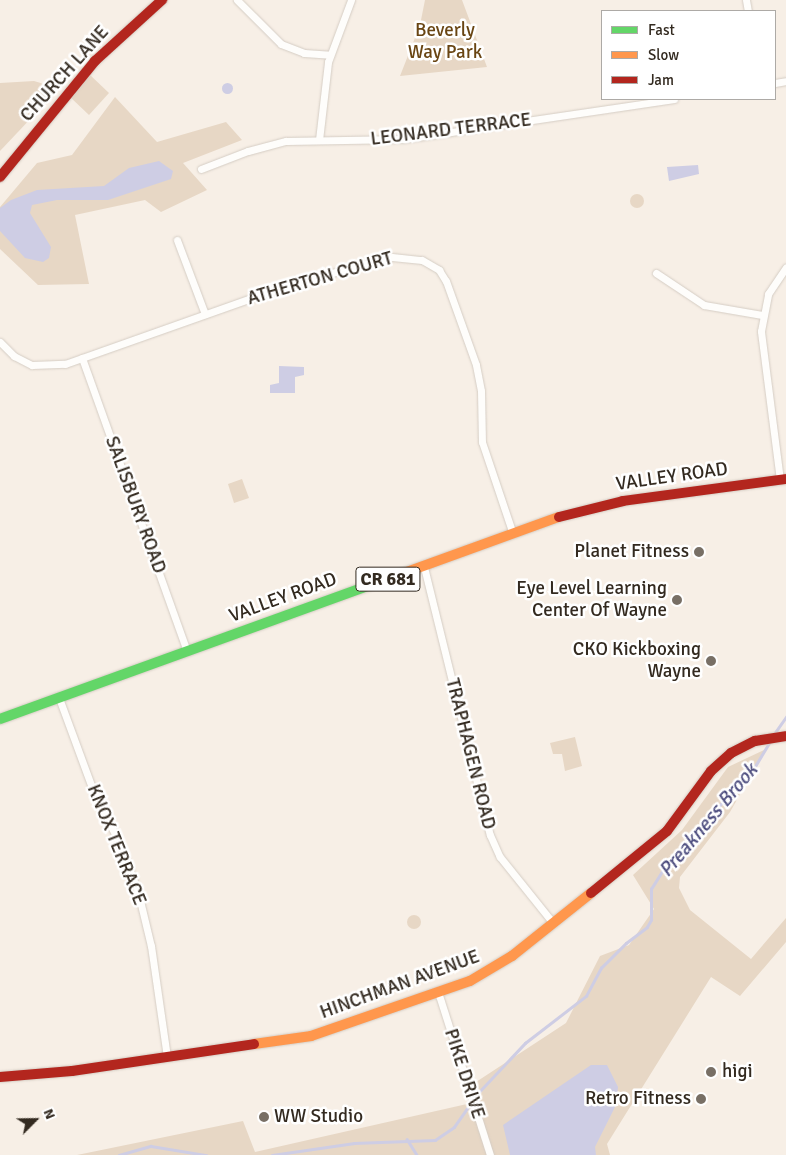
<!DOCTYPE html>
<html>
<head>
<meta charset="utf-8">
<style>
	body { margin:0 }
	#map { position:relative; width:786px; height:1155px; overflow:hidden; background:#f7efe6; font-family:Signika,sans-serif }
	div>[style] { position:absolute }
	.green>* { inset:0; background:#e7d7c5 }
	.round { border-radius:50% }
	.water>* { inset:0; background:#cecde4 }
	.stream>* { height:2.5px; margin:-1.25px; padding:0 1.25px; transform-origin:1.25px; border-radius:1.25px; background:#cecde4 }
	.roads { filter:drop-shadow(0 0 1px #d5cdc4) drop-shadow(0 0 1px #d5cdc4) }
	.street>* { height:7px; margin:-3.5px; padding:0 3.5px; transform-origin:3.5px; border-radius:3.5px; background:#fefdfb }
	.fast>* { height:10px; margin:-5px; padding:0 5px; transform-origin:5px; border-radius:5px; background:#63d668 }
	.slow>* { height:10px; margin:-5px; padding:0 5px; transform-origin:5px; border-radius:5px; background:#ff974d }
	.jam>* { height:10px; margin:-5px; padding:0 5px; transform-origin:5px; border-radius:5px; background:#b3261e }
	.dots>* { width:14px; height:14px; translate:-50% -50%; box-sizing:border-box; border:2px solid #fff; border-radius:50% }
	span { translate:-50% -50%; white-space:nowrap; text-align:center; line-height:1.15; -webkit-text-stroke:5px #fff; paint-order:stroke }
	.shield-label span { padding:1px 4px; background:#fff; border:1px solid; border-radius:4px; -webkit-text-stroke-width:0 }
	.shield-label { font-size:18px; color:#332a20; font-weight:700 }
	.park-label { font-size:19px; color:#694513 }
	.street-label { font-size:19px; color:#332a20 }
	.poi-label { font-size:19px; color:#332a20 }
	.right { translate:-100% -50%; text-align:right }
	.left { translate:0 -50%; text-align:left }
	.water-label { font-size:20px; color:#4c4c7e; font-style:italic }
	.legend { position:absolute; left:601px; top:10px; width:175px; height:90px; box-sizing:border-box; background:#fff; border:1px solid #adaaa6; margin:0; padding:6px 9px; list-style:none; font-size:15px; color:#332a20 }
	.legend li { display:flex; align-items:center; gap:10px; height:25px }
	.legend b { width:25px; border:1px solid #adaaa6 }
	.north { position:absolute; left:10px; top:1095px; width:50px; height:50px; -webkit-text-stroke:4px #fff; paint-order:stroke; rotate:67deg; font-size:14px; font-weight:700; line-height:20px; text-align:center; color:#332a20 }
	.north::after { content:''; display:block; margin:auto; width:18px; height:22px; background:#332a20; clip-path:polygon(50% 0,100% 100%,50% 72%,0 100%) }
</style>
</head>
<body>
<div id="map">
	<div class="green">
		<i style="clip-path:polygon(425px 0,462px 0,487px 67px,400px 76px,420px 25px)"></i>
		<i style="clip-path:polygon(89px 74px,109px 93px,89px 115px,69px 96px)"></i>
		<i style="clip-path:polygon(34px 81px,44px 84px,52px 96px,0 151px,0 83px)"></i>
		<i style="clip-path:polygon(115px 97px,157px 142px,226px 122px,242px 140px,183px 163px,207px 190px,161px 212px,145px 200px,75px 215px,89px 284px,38px 285px,0 249px,0 207px,37px 163px,72px 155px)"></i>
		<i class="round" style="left:630px;top:194px;width:14px;height:14px"></i>
		<i style="clip-path:polygon(242px 479px,249px 498px,234px 503px,228px 484px)"></i>
		<i style="clip-path:polygon(575px 737px,582px 766px,565px 771px,562px 754px,553px 754px,550px 743px)"></i>
		<i style="clip-path:polygon(766px 749px,730px 812px,680px 877px,679px 888px,690px 910px,751px 959px,786px 918px,786px 942px,740px 996px,711px 977px,607px 1144px,610px 1155px,77px 1155px,243px 1121px,255px 1152px,467px 1104px,476px 1082px,566px 1023px,600px 956px,629px 945px,654px 909px,633px 875px,682px 830px,728px 767px)"></i>
		<i class="round" style="left:407px;top:915px;width:14px;height:14px"></i>
	</div>
	<div class="water">
		<i class="round" style="left:221.5px;top:82.5px;width:11px;height:11px"></i>
		<i style="clip-path:polygon(159px 161px,173px 171px,171px 179px,108px 200px,57px 200px,32px 205px,30px 213px,51px 247px,49px 258px,43px 262px,25px 258px,0 231px,0 208px,11px 200px,37px 190px,104px 186px,129px 168px)"></i>
		<i style="clip-path:polygon(698px 165px,699px 174px,669px 181px,667px 167px)"></i>
		<i style="clip-path:polygon(279px 366px,304px 367px,304px 375px,295px 377px,295px 393px,270px 393px,270px 385px,279px 383px)"></i>
		<i style="clip-path:polygon(591px 1065px,607px 1065px,618px 1087px,616px 1105px,595px 1147px,596px 1155px,510px 1155px,503px 1125px)"></i>
	</div>
	<div class="stream">
		<i style="left:774px;top:734px;width:21px;rotate:-55deg"></i>
		<i style="left:477px;top:1094px;width:70px;rotate:-46.7deg"></i>
		<i style="left:525px;top:1043px;width:77px;rotate:-37.6deg"></i>
		<i style="left:586px;top:996px;width:32px;rotate:-62deg"></i>
		<i style="left:601px;top:968px;width:35px;rotate:-45deg"></i>
		<i style="left:626px;top:943px;width:26px;rotate:-37deg"></i>
		<i style="left:647px;top:927px;width:8px;rotate:-60deg"></i>
		<i style="left:651px;top:920px;width:31px;rotate:-90deg"></i>
		<i style="left:651px;top:889px;width:36px;rotate:-58deg"></i>
		<i style="left:670px;top:859px;width:124px;rotate:-47.3deg"></i>
		<i style="left:754px;top:768px;width:31px;rotate:-59deg"></i>
		<i style="left:407px;top:1139px;width:19px;rotate:58deg"></i>
		<i style="left:119px;top:1155px;width:33px;rotate:-16deg"></i>
		<i style="left:151px;top:1146px;width:56px;rotate:9.3deg"></i>
		<i style="left:272px;top:1155px;width:83px;rotate:-8.3deg"></i>
		<i style="left:354px;top:1143px;width:81px;rotate:-2.1deg"></i>
		<i style="left:435px;top:1140px;width:23px;rotate:-34deg"></i>
		<i style="left:454px;top:1127px;width:24px;rotate:-55deg"></i>
	</div>
	<div class="roads">
		<div class="street">
			<i style="left:237px;top:0;width:62px;rotate:45deg"></i>
			<i style="left:281px;top:44px;width:25px;rotate:21deg"></i>
			<i style="left:304px;top:53px;width:26px;rotate:4deg"></i>
			<i style="left:746px;top:0;width:11px;rotate:80deg"></i>
			<i style="left:775px;top:83px;width:11px;rotate:-10deg"></i>
			<i style="left:319px;top:140px;width:79px;rotate:-83.4deg"></i>
			<i style="left:328px;top:62px;width:66px;rotate:-69.6deg"></i>
			<i style="left:201px;top:169px;width:50px;rotate:-21deg"></i>
			<i style="left:248px;top:151px;width:39px;rotate:-15deg"></i>
			<i style="left:286px;top:141px;width:118px;rotate:-1deg"></i>
			<i style="left:404px;top:139px;width:273px;rotate:-8.4deg"></i>
			<i style="left:177px;top:240px;width:79px;rotate:69.3deg"></i>
			<i style="left:656px;top:273px;width:58px;rotate:33.7deg"></i>
			<i style="left:704px;top:305px;width:59px;rotate:9.8deg"></i>
			<i style="left:0;top:342px;width:20px;rotate:45deg"></i>
			<i style="left:14px;top:356px;width:20px;rotate:27deg"></i>
			<i style="left:32px;top:365px;width:33px;rotate:-2deg"></i>
			<i style="left:65px;top:364px;width:243px;rotate:-19.5deg"></i>
			<i style="left:294px;top:283px;width:101px;rotate:-14.9deg"></i>
			<i style="left:392px;top:257px;width:30px;rotate:6deg"></i>
			<i style="left:422px;top:260px;width:20px;rotate:30deg"></i>
			<i style="left:439px;top:270px;width:13px;rotate:58deg"></i>
			<i style="left:446px;top:281px;width:89px;rotate:70.3deg"></i>
			<i style="left:476px;top:365px;width:26px;rotate:79deg"></i>
			<i style="left:481px;top:391px;width:51px;rotate:88.9deg"></i>
			<i style="left:482px;top:442px;width:97px;rotate:71.4deg"></i>
			<i style="left:82px;top:358px;width:311px;rotate:70.3deg"></i>
			<i style="left:780px;top:480px;width:150px;rotate:-97.3deg"></i>
			<i style="left:761px;top:331px;width:38px;rotate:-79deg"></i>
			<i style="left:768px;top:294px;width:32px;rotate:-56deg"></i>
			<i style="left:424px;top:567px;width:276px;rotate:76.2deg"></i>
			<i style="left:490px;top:835px;width:24px;rotate:66deg"></i>
			<i style="left:500px;top:857px;width:85px;rotate:51.2deg"></i>
			<i style="left:59px;top:698px;width:101px;rotate:69.8deg"></i>
			<i style="left:94px;top:793px;width:55px;rotate:63deg"></i>
			<i style="left:119px;top:842px;width:53px;rotate:69.2deg"></i>
			<i style="left:138px;top:892px;width:56px;rotate:76.5deg"></i>
			<i style="left:151px;top:946px;width:112px;rotate:81.8deg"></i>
			<i style="left:438px;top:992px;width:171px;rotate:72.3deg"></i>
		</div>
		<div class="fast">
			<i style="left:0;top:719px;width:391px;rotate:-19.9deg"></i>
		</div>
		<div class="slow">
			<i style="left:368px;top:586px;width:203px;rotate:-19.9deg"></i>
			<i style="left:254px;top:1044px;width:58px;rotate:-8deg"></i>
			<i style="left:311px;top:1036px;width:168px;rotate:-19.1deg"></i>
			<i style="left:470px;top:981px;width:49px;rotate:-30.8deg"></i>
			<i style="left:512px;top:956px;width:101px;rotate:-38.6deg"></i>
		</div>
		<div class="jam">
			<i style="left:0;top:177px;width:150px;rotate:-50.7deg"></i>
			<i style="left:95px;top:61px;width:91px;rotate:-42.3deg"></i>
			<i style="left:559px;top:517px;width:66px;rotate:-14deg"></i>
			<i style="left:623px;top:501px;width:164px;rotate:-7.7deg"></i>
			<i style="left:591px;top:893px;width:98px;rotate:-39.2deg"></i>
			<i style="left:667px;top:831px;width:74px;rotate:-53.7deg"></i>
			<i style="left:711px;top:771px;width:27px;rotate:-42deg"></i>
			<i style="left:731px;top:753px;width:27px;rotate:-27deg"></i>
			<i style="left:755px;top:741px;width:31px;rotate:-9deg"></i>
			<i style="left:0;top:1077px;width:72px;rotate:-4.8deg"></i>
			<i style="left:72px;top:1071px;width:184px;rotate:-8.4deg"></i>
		</div>
	</div>
	<div class="dots">
		<i style="left:699px;top:552px;background:#786f65"></i>
		<i style="left:677px;top:600px;background:#786f65"></i>
		<i style="left:711px;top:661px;background:#786f65"></i>
		<i style="left:711px;top:1072px;background:#786f65"></i>
		<i style="left:701px;top:1099px;background:#786f65"></i>
		<i style="left:264px;top:1117px;background:#786f65"></i>
	</div>
	<div class="shield-label">
		<span style="left:388px;top:579px">CR 681</span>
	</div>
	<div class="park-label">
		<span style="left:445px;top:42px">Beverly<br>Way Park</span>
	</div>
	<div class="street-label">
		<span style="left:65px;top:74px;rotate:-48deg">CHURCH LANE</span>
		<span style="left:451px;top:130px;rotate:-7deg">LEONARD TERRACE</span>
		<span style="left:320px;top:279px;rotate:-16deg">ATHERTON COURT</span>
		<span style="left:672px;top:477px;rotate:-8deg">VALLEY ROAD</span>
		<span style="left:135px;top:505px;rotate:70deg">SALISBURY ROAD</span>
		<span style="left:283px;top:598px;rotate:-20deg">VALLEY ROAD</span>
		<span style="left:470px;top:754px;rotate:76deg">TRAPHAGEN ROAD</span>
		<span style="left:116px;top:845px;rotate:68deg">KNOX TERRACE</span>
		<span style="left:400px;top:985px;rotate:-20deg">HINCHMAN AVENUE</span>
		<span style="left:464px;top:1074px;rotate:72deg">PIKE DRIVE</span>
	</div>
	<div class="poi-label">
		<span class="right" style="left:689px;top:552px">Planet Fitness</span>
		<span class="right" style="left:667px;top:600px">Eye Level Learning<br>Center Of Wayne</span>
		<span class="right" style="left:701px;top:661px">CKO Kickboxing<br>Wayne</span>
		<span class="left" style="left:722px;top:1072px">higi</span>
		<span class="right" style="left:691px;top:1099px">Retro Fitness</span>
		<span class="left" style="left:274px;top:1117px">WW Studio</span>
	</div>
	<div class="water-label">
		<span style="left:708px;top:820px;rotate:-50deg">Preakness Brook</span>
	</div>
	<ul class="legend">
	<li><b style="height:6px;background:#63d668"></b>Fast</li>
	<li><b style="height:6px;background:#ff974d"></b>Slow</li>
	<li><b style="height:6px;background:#b3261e"></b>Jam</li>
	</ul>
	<div class="north">N</div>
</div>
</body>
</html>
